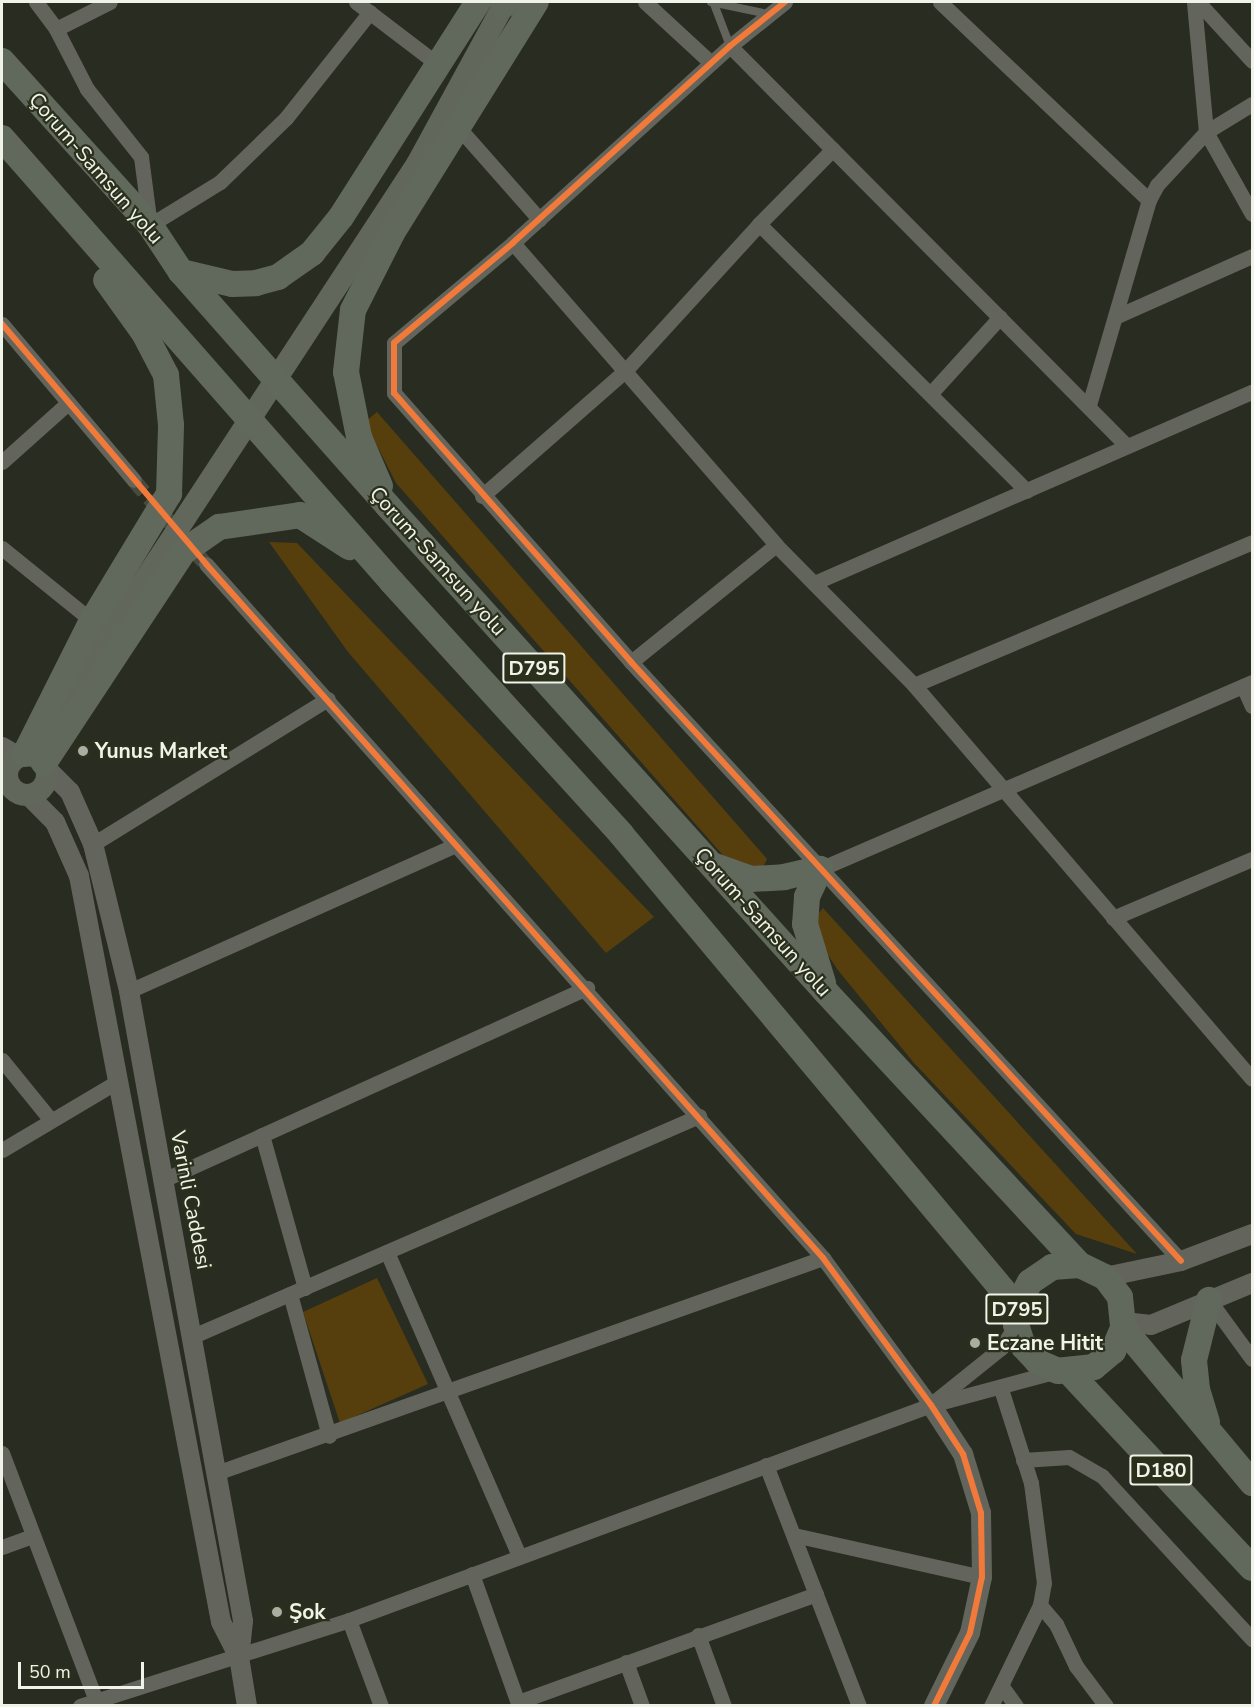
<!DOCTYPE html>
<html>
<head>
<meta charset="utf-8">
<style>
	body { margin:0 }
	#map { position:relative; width:1254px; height:1707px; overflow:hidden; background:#292c21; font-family:"Nunito Sans",sans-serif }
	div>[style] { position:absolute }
	.green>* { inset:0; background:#573f0d }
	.minor-tunnel>* { height:15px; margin-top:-7.5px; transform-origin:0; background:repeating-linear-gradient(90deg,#474a3f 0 15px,transparent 0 23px) }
	.service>* { height:8px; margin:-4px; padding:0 4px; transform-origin:4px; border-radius:4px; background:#63655c }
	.minor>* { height:15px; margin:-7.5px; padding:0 7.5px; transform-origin:7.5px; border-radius:7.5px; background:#63655c }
	.tertiary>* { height:20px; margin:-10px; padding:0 10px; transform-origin:10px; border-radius:10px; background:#63655c }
	.secondary>* { height:22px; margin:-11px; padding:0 11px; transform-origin:11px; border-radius:11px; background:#62675c }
	.secondary>.ring { margin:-11px; padding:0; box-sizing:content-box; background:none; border:22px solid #62675c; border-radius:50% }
	.trunk>* { height:26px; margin:-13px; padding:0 13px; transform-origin:13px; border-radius:13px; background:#60695c }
	.cycleway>* { height:6px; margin:-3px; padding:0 3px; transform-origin:3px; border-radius:3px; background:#f17a3a }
	.dots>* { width:16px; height:16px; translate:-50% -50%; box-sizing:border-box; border:3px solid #2b301d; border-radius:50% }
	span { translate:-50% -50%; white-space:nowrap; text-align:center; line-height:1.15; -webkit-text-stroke:4.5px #2b301d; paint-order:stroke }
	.shield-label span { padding:2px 4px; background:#2b301d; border:2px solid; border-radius:4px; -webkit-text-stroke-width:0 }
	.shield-label { font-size:20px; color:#f0f4e8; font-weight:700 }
	.street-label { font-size:21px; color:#f0f4e8 }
	.poi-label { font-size:21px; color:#f0f4e8; font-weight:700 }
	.left { translate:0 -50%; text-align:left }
	.frame { position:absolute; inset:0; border:3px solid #f0f4e8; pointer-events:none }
	.scale { position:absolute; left:18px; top:1662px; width:126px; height:27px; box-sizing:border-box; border:3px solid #f0f4e8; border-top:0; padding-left:8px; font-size:18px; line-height:21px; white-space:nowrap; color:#f0f4e8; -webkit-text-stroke:4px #2b301d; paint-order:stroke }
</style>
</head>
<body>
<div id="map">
	<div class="green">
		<i style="clip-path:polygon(377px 412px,767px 859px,762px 870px,728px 861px,396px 483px,365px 422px)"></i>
		<i style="clip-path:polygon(269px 542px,297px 543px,654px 917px,606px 953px,348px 652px)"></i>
		<i style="clip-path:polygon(823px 908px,1137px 1254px,1076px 1234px,914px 1063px,837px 969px,809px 925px)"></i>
		<i style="clip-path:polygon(377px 1278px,428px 1384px,340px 1423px,303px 1312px)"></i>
	</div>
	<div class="minor-tunnel">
		<i style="left:134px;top:480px;width:111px;rotate:49.4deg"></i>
	</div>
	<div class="service">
		<i style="left:711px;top:2px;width:58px;rotate:11.9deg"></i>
		<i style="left:714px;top:4px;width:45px;rotate:69.1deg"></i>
	</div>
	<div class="minor">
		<i style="left:36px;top:2px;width:34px;rotate:53deg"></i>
		<i style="left:56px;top:29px;width:68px;rotate:62.7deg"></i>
		<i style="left:87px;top:89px;width:87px;rotate:51.5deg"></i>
		<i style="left:141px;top:157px;width:69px;rotate:82.5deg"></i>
		<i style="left:150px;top:225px;width:82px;rotate:-31.6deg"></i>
		<i style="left:220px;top:182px;width:92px;rotate:-44.1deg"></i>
		<i style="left:286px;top:118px;width:135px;rotate:-51.6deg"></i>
		<i style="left:356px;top:2px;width:101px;rotate:37.3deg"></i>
		<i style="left:645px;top:2px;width:90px;rotate:42.7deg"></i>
		<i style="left:785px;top:2px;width:70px;rotate:141.3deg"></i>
		<i style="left:730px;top:46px;width:293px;rotate:137.8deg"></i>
		<i style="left:513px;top:243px;width:155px;rotate:140deg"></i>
		<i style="left:394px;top:343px;width:50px;rotate:90deg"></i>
		<i style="left:394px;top:393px;width:359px;rotate:48.6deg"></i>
		<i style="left:631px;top:662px;width:813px;rotate:47.44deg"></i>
		<i style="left:940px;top:2px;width:288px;rotate:43.5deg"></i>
		<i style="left:1198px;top:2px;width:80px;rotate:47.5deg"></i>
		<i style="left:56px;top:29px;width:60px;rotate:-26.6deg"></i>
		<i style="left:730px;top:46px;width:562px;rotate:45.22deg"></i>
		<i style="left:1252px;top:104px;width:54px;rotate:148.7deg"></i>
		<i style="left:1206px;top:132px;width:94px;rotate:60.7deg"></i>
		<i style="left:458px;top:127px;width:123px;rotate:48.6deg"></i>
		<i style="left:759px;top:224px;width:378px;rotate:44.9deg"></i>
		<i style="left:513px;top:243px;width:400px;rotate:48.9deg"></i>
		<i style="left:776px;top:545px;width:197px;rotate:45.4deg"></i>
		<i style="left:914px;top:685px;width:519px;rotate:49.37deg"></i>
		<i style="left:1115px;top:317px;width:150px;rotate:-24deg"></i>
		<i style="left:2px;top:324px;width:204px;rotate:49.8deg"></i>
		<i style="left:932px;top:392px;width:101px;rotate:-47.8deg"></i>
		<i style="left:1089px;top:405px;width:214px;rotate:-73.7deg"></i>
		<i style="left:1149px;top:200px;width:17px;rotate:-62deg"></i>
		<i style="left:1157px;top:185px;width:72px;rotate:-47.2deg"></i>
		<i style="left:1206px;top:132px;width:131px;rotate:-95.3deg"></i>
		<i style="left:2px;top:462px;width:89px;rotate:-41.8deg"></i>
		<i style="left:482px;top:496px;width:190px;rotate:-41.2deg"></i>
		<i style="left:625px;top:371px;width:199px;rotate:-47.6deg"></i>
		<i style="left:759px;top:224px;width:105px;rotate:-45.4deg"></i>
		<i style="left:2px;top:548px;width:116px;rotate:39deg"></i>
		<i style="left:206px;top:564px;width:929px;rotate:48.36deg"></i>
		<i style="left:823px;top:1258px;width:182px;rotate:53.7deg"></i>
		<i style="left:814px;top:583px;width:478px;rotate:-23.6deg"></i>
		<i style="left:631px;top:662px;width:186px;rotate:-38.9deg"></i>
		<i style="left:914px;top:685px;width:367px;rotate:-22.9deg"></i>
		<i style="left:1243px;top:686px;width:22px;rotate:66deg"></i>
		<i style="left:93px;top:844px;width:276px;rotate:-31.7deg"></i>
		<i style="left:820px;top:869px;width:471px;rotate:-23.4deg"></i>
		<i style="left:1113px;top:918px;width:151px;rotate:-23deg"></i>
		<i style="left:129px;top:991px;width:358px;rotate:-24.1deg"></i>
		<i style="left:2px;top:1060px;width:76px;rotate:50.9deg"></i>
		<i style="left:262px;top:1135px;width:159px;rotate:74.3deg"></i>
		<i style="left:2px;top:1150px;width:135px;rotate:-30.7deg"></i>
		<i style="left:161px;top:1181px;width:468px;rotate:-24.4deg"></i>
		<i style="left:387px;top:1252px;width:331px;rotate:66.5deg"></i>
		<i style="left:290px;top:1294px;width:147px;rotate:74.6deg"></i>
		<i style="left:1209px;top:1300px;width:73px;rotate:53.9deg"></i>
		<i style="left:193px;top:1336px;width:552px;rotate:-23.5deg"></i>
		<i style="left:935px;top:1401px;width:85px;rotate:-38.8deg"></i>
		<i style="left:1001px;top:1348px;width:27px;rotate:-57deg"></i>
		<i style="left:2px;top:1453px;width:264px;rotate:69.2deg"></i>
		<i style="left:1023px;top:1460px;width:46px;rotate:-3.7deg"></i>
		<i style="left:1069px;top:1457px;width:38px;rotate:30deg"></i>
		<i style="left:1102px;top:1476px;width:222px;rotate:47.4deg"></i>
		<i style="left:766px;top:1465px;width:258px;rotate:68.9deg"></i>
		<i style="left:219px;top:1472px;width:641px;rotate:-19.51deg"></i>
		<i style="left:794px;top:1535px;width:193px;rotate:12.6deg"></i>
		<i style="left:2px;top:1547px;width:33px;rotate:-20deg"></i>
		<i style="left:472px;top:1574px;width:140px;rotate:70.4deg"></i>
		<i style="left:1040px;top:1605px;width:25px;rotate:50deg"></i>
		<i style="left:1056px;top:1624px;width:47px;rotate:64.5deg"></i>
		<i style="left:1076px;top:1666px;width:50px;rotate:53.1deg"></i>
		<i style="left:349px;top:1620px;width:92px;rotate:69.6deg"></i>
		<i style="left:698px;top:1635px;width:76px;rotate:69.9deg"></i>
		<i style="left:626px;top:1662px;width:47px;rotate:70deg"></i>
		<i style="left:1003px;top:1688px;width:22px;rotate:54deg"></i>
		<i style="left:518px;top:1702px;width:317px;rotate:-19.9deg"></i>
		<i style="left:80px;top:1706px;width:282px;rotate:-17.7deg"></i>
		<i style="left:349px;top:1620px;width:620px;rotate:-20.28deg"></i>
		<i style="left:931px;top:1405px;width:131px;rotate:-15deg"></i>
		<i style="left:991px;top:1706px;width:112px;rotate:-64.1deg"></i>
		<i style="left:1040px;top:1605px;width:22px;rotate:-80deg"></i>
		<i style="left:1044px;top:1583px;width:101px;rotate:-97.4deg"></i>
		<i style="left:1031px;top:1483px;width:99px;rotate:-107.7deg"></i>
	</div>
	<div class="tertiary">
		<i style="left:2px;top:747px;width:20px;rotate:30deg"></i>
		<i style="left:46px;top:768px;width:34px;rotate:45deg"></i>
		<i style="left:70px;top:792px;width:57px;rotate:66.1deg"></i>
		<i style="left:93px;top:844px;width:151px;rotate:76.2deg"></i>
		<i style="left:129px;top:991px;width:640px;rotate:79.74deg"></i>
		<i style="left:243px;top:1621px;width:36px;rotate:96deg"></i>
		<i style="left:239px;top:1657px;width:50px;rotate:80.7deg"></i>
		<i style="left:2px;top:772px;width:8px;rotate:45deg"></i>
		<i style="left:28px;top:795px;width:38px;rotate:45deg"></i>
		<i style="left:55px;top:822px;width:59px;rotate:66deg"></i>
		<i style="left:79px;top:876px;width:759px;rotate:79.22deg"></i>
		<i style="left:221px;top:1622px;width:39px;rotate:63deg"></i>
		<i style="left:1105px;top:1277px;width:78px;rotate:-11.9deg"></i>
		<i style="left:1181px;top:1261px;width:76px;rotate:-20.8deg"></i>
		<i style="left:1124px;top:1322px;width:27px;rotate:6deg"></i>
		<i style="left:1151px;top:1325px;width:109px;rotate:-22.6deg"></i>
		<i style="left:931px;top:1405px;width:59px;rotate:56.9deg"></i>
		<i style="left:963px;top:1454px;width:62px;rotate:73deg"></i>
		<i style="left:981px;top:1513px;width:64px;rotate:89.1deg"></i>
		<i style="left:982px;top:1577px;width:57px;rotate:102.1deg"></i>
		<i style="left:970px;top:1633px;width:81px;rotate:116.3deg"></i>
	</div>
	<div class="secondary">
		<i style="left:44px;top:743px;width:72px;rotate:-60.9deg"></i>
		<i style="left:79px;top:680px;width:617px;rotate:-56.77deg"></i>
		<i style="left:417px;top:164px;width:180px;rotate:-61.4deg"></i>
		<i class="ring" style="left:7px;top:755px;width:18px;height:18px"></i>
	</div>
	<div class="trunk">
		<i style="left:503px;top:6px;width:6px;rotate:-39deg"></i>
		<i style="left:2px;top:61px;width:221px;rotate:47.9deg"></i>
		<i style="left:150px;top:225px;width:56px;rotate:56.6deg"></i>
		<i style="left:181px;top:272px;width:312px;rotate:48.5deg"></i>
		<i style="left:388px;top:506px;width:653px;rotate:47.98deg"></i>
		<i style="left:825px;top:991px;width:374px;rotate:47.1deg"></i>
		<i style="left:2px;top:138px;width:591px;rotate:48.7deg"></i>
		<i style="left:392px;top:582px;width:341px;rotate:47.7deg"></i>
		<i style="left:621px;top:834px;width:617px;rotate:50.06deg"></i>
		<i style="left:181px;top:272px;width:52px;rotate:13.2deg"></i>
		<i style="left:232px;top:284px;width:24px;rotate:-2deg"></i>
		<i style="left:256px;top:283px;width:23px;rotate:-15deg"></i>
		<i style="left:278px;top:277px;width:42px;rotate:-35.2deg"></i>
		<i style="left:312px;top:253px;width:46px;rotate:-51.1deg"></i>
		<i style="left:341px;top:217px;width:255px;rotate:-57.5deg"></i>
		<i style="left:380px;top:486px;width:53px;rotate:-113.2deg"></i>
		<i style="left:359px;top:437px;width:66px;rotate:-101.3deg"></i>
		<i style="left:346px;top:372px;width:62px;rotate:-83.6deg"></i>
		<i style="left:353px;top:310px;width:86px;rotate:-63.1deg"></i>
		<i style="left:392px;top:233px;width:272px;rotate:-58.1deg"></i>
		<i style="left:25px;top:754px;width:149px;rotate:-63.3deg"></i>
		<i style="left:92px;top:621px;width:149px;rotate:-58.8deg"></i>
		<i style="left:169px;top:494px;width:69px;rotate:-88.3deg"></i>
		<i style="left:171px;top:425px;width:50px;rotate:-95.7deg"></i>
		<i style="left:166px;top:375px;width:47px;rotate:-117.6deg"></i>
		<i style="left:144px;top:333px;width:65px;rotate:-125.6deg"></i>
		<i style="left:44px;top:763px;width:253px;rotate:-56.6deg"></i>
		<i style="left:183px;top:552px;width:44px;rotate:-34.8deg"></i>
		<i style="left:219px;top:527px;width:82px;rotate:-8.4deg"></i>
		<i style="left:300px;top:515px;width:59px;rotate:33.1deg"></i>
		<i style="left:712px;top:865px;width:41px;rotate:19.7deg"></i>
		<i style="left:751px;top:879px;width:33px;rotate:-3deg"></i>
		<i style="left:784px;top:877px;width:37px;rotate:-13deg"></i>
		<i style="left:820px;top:869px;width:31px;rotate:115deg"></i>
		<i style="left:807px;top:897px;width:27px;rotate:94deg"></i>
		<i style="left:805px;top:924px;width:62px;rotate:73deg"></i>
		<i style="left:1123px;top:1328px;width:25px;rotate:113deg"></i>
		<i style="left:1113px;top:1351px;width:25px;rotate:140deg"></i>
		<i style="left:1094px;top:1367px;width:36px;rotate:174deg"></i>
		<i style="left:1058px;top:1371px;width:22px;rotate:-156deg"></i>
		<i style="left:1038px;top:1362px;width:22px;rotate:-133deg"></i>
		<i style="left:1023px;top:1346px;width:22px;rotate:-108deg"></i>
		<i style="left:1016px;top:1325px;width:18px;rotate:-87deg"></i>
		<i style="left:1017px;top:1307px;width:28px;rotate:-63deg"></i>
		<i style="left:1030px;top:1282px;width:27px;rotate:-34deg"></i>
		<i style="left:1052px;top:1267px;width:28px;rotate:-4deg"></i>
		<i style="left:1080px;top:1265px;width:28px;rotate:26deg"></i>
		<i style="left:1105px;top:1277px;width:25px;rotate:53deg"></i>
		<i style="left:1120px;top:1297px;width:31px;rotate:84deg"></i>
		<i style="left:1123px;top:1328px;width:202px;rotate:50.2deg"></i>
		<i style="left:1069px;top:1372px;width:268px;rotate:47deg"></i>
		<i style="left:1207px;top:1422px;width:34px;rotate:-107deg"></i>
		<i style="left:1197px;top:1389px;width:29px;rotate:-96deg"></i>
		<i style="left:1194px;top:1360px;width:62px;rotate:-76deg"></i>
	</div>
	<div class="cycleway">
		<i style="left:785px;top:2px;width:70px;rotate:141.3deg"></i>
		<i style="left:730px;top:46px;width:293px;rotate:137.8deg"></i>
		<i style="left:513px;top:243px;width:155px;rotate:140deg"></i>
		<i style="left:394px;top:343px;width:50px;rotate:90deg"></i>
		<i style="left:394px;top:393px;width:359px;rotate:48.6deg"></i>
		<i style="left:631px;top:662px;width:813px;rotate:47.44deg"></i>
		<i style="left:2px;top:324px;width:315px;rotate:49.6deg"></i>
		<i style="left:206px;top:564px;width:929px;rotate:48.36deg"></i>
		<i style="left:823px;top:1258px;width:182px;rotate:53.7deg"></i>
		<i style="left:931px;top:1405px;width:59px;rotate:56.9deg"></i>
		<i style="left:963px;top:1454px;width:62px;rotate:73deg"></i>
		<i style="left:981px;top:1513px;width:64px;rotate:89.1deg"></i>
		<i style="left:982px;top:1577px;width:57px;rotate:102.1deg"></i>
		<i style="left:970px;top:1633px;width:81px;rotate:116.3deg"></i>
	</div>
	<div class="dots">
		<i style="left:83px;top:751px;background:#aaaea2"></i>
		<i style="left:975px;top:1343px;background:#aaaea2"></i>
		<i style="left:277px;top:1612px;background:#aaaea2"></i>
	</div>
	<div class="shield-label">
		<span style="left:534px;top:668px">D795</span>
		<span style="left:1017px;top:1309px">D795</span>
		<span style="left:1161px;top:1470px">D180</span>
	</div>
	<div class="street-label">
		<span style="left:96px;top:168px;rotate:49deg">Çorum-Samsun yolu</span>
		<span style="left:438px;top:561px;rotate:48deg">Çorum-Samsun yolu</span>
		<span style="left:763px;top:922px;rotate:48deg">Çorum-Samsun yolu</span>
		<span style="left:191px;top:1200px;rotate:79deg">Varinli Caddesi</span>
	</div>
	<div class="poi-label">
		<span class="left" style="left:95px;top:751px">Yunus Market</span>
		<span class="left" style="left:987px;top:1343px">Eczane Hitit</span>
		<span class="left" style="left:289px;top:1612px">Şok</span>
	</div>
	<div class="frame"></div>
	<div class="scale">50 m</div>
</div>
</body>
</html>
